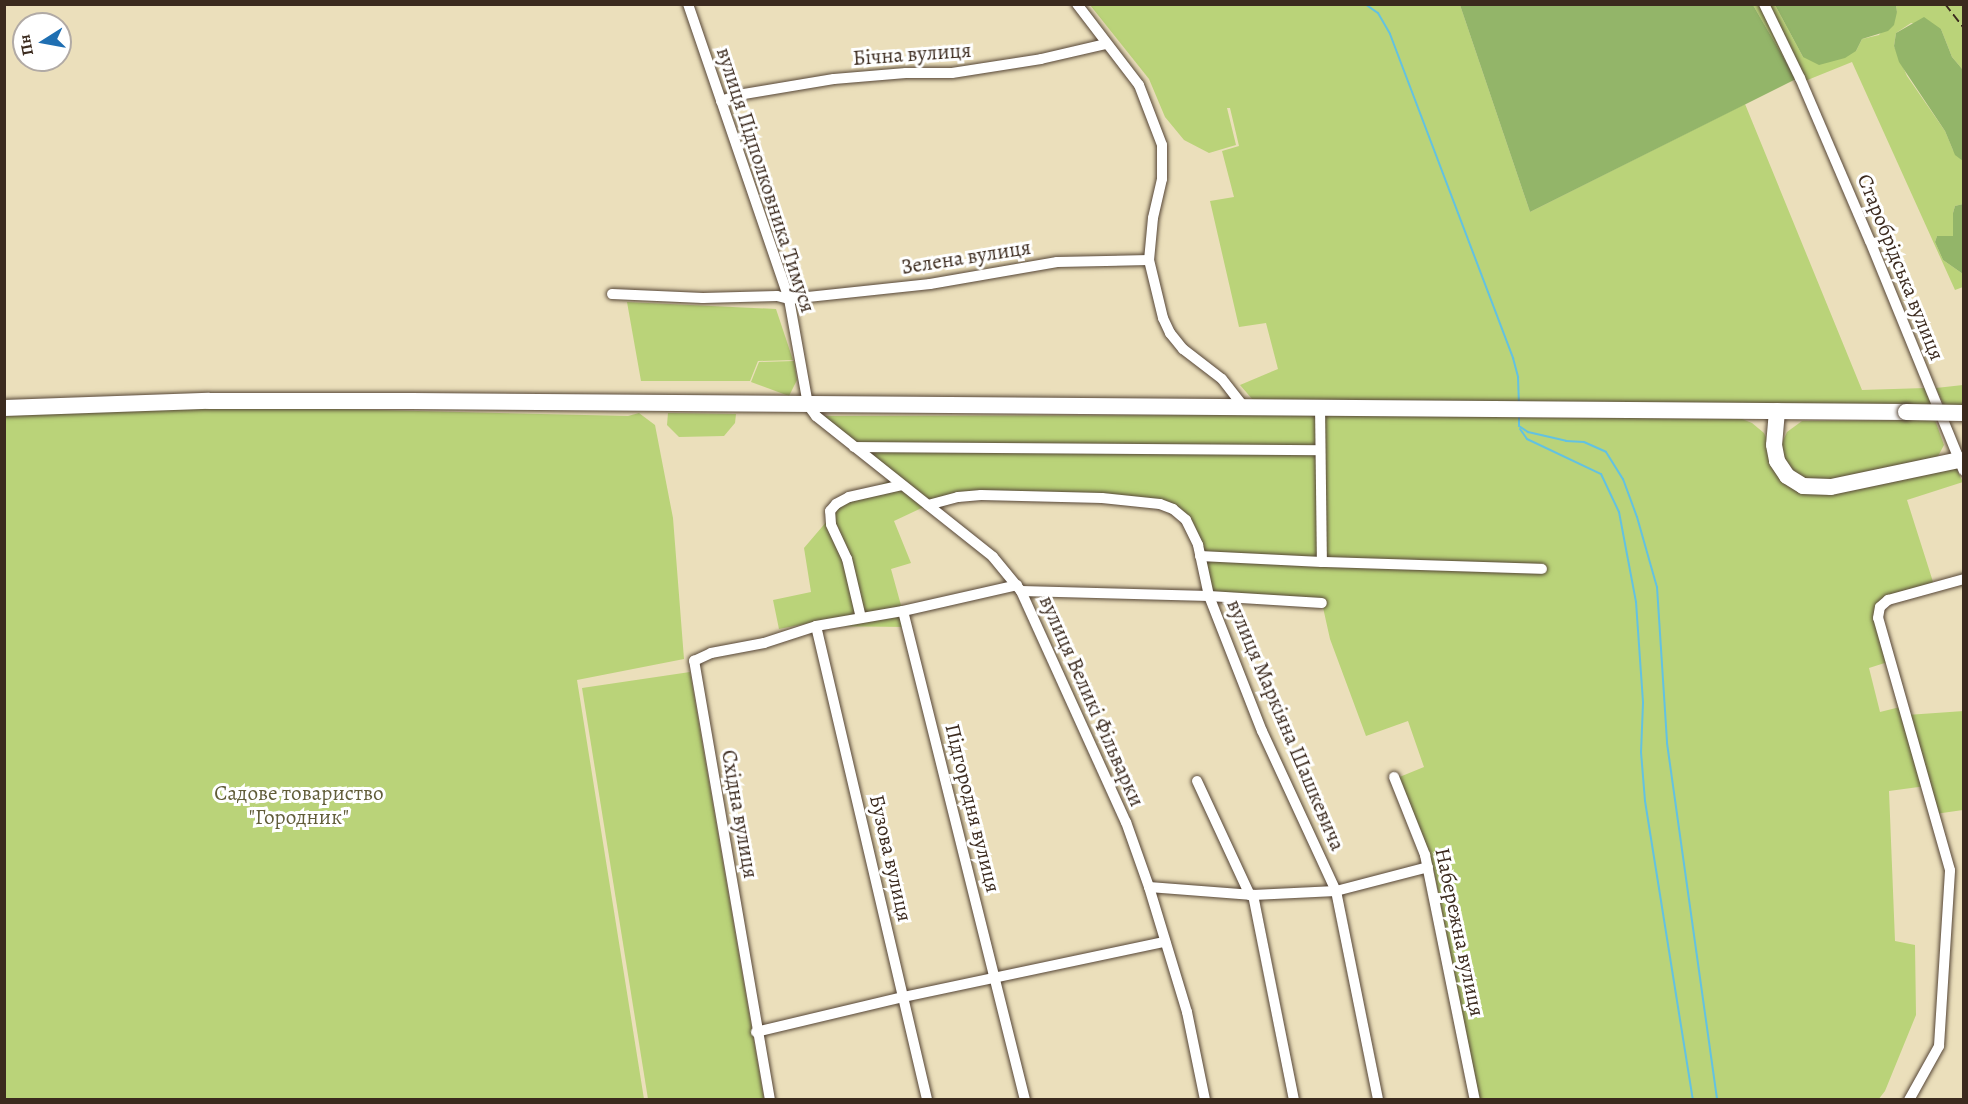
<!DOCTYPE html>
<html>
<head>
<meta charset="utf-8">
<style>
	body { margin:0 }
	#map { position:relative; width:1968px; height:1104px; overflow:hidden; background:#ebdfbb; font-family:Alegreya,serif }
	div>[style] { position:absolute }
	.green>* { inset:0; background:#bad379 }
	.forest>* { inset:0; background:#93b569 }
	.stream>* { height:2px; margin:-1px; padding:0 1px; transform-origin:1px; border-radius:1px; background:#63c2e1 }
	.roads { filter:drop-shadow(0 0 2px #554536) drop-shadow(0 0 2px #554536) }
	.minor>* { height:10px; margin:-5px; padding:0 5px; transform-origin:5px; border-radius:5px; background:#fff }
	.highway>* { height:16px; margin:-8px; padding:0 8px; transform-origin:8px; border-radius:8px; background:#fff }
	.rail>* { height:2px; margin-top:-1px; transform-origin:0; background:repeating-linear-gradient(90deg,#3b2a1e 0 9px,transparent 0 13.5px) }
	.bridges { filter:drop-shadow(0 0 2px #554536) drop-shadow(0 0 2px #554536) }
	.highway-bridge>* { height:16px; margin:-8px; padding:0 8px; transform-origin:8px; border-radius:8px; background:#fff }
	span { translate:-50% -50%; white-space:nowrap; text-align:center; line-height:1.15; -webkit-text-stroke:6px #fff; paint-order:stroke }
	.street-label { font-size:21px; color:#3b2a1e }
	.park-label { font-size:21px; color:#615d39 }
	.frame { position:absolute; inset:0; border:6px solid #3b2a1e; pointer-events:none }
	.north { position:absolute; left:12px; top:12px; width:60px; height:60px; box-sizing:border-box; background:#fff; border:2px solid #b1aaa5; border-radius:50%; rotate:259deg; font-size:16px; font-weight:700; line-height:24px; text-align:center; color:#3b2a1e }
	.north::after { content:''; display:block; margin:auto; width:21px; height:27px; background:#1f6fb2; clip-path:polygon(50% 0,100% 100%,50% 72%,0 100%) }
</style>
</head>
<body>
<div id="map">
	<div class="green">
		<i style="clip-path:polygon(1090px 5px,1460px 5px,1530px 212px,1745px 104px,1862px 390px,1925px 388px,1932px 407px,1253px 400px,1240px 385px,1278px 369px,1266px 323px,1239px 327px,1210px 201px,1234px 197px,1222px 151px,1239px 146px,1230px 108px,1227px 108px,1236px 145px,1209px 153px,1184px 140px,1165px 117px,1149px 79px)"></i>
		<i style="clip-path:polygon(1753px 5px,1775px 5px,1803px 57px,1856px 51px,1862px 39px,1879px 35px,1897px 12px,1896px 5px,1963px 5px,1963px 70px,1952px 57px,1941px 29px,1911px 23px,1896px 33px,1894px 46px,1907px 76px,1945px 131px,1953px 150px,1963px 161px,1963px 204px,1955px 206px,1953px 213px,1953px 236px,1937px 236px,1935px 242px,1943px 260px,1963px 274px,1963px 287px,1955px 290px,1852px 62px,1805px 81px,1796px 79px)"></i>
		<i style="clip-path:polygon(627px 302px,776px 309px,793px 360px,758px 361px,750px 381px,641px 381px)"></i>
		<i style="clip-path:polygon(794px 361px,797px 380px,789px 396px,751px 382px,759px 362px)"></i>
		<i style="clip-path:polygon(1963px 385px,1963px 407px,1944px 406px,1936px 388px)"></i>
		<i style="clip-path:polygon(209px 406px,628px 416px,639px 413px,655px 425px,673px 518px,684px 659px,577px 680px,644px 1099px,5px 1099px,4px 416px)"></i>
		<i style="clip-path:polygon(668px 413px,673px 413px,736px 414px,735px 423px,724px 436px,679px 437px,667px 425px)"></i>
		<i style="clip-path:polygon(1326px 415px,1742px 419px,1752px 423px,1764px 433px,1789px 484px,1956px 468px,1963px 482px,1907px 500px,1934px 585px,1880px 607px,1891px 661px,1869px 668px,1880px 712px,1904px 706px,1907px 715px,1964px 711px,1963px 810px,1935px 814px,1926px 786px,1889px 791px,1895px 941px,1915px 945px,1916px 1015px,1885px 1091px,1878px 1100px,1479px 1099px,1433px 866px,1397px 778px,1424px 767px,1408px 721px,1366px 736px,1330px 639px,1322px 603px,1209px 596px,1193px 531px,1160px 504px,981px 495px,928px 505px,894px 521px,911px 563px,891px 569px,907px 627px,816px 626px,815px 622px,779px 629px,773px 600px,811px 592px,804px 548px,845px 500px,893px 479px,816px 416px)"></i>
		<i style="clip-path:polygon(1935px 420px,1944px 445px,1937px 458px,1816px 483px,1787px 470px,1781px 445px,1787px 432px,1802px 421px)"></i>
		<i style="clip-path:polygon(690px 672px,764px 1099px,648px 1099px,582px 688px)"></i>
	</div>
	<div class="forest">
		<i style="clip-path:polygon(1460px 5px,1753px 5px,1796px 79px,1530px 212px)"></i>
		<i style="clip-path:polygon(1775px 5px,1896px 5px,1897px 12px,1894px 25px,1888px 31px,1862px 39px,1856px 51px,1845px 58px,1819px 65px,1803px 57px)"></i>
		<i style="clip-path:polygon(1924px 17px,1941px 29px,1952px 57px,1963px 70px,1963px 161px,1955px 155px,1945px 131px,1899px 62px,1894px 46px,1896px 33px)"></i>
		<i style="clip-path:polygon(1963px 204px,1964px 204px,1963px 274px,1943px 260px,1935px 242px,1937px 236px,1953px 236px,1953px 213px,1955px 206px)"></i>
	</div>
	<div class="stream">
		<i style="left:1365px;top:4px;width:16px;rotate:35deg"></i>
		<i style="left:1378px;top:13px;width:24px;rotate:60deg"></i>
		<i style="left:1390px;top:34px;width:347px;rotate:69.2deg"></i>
		<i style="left:1513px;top:358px;width:20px;rotate:75deg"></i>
		<i style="left:1518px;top:377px;width:26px;rotate:88deg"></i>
		<i style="left:1519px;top:415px;width:11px;rotate:90deg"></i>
		<i style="left:1519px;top:426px;width:11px;rotate:34deg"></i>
		<i style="left:1528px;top:432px;width:39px;rotate:13deg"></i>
		<i style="left:1566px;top:441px;width:18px;rotate:3deg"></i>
		<i style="left:1584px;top:442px;width:24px;rotate:24deg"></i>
		<i style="left:1606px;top:452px;width:32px;rotate:58deg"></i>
		<i style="left:1623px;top:479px;width:40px;rotate:69.8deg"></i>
		<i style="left:1637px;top:517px;width:73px;rotate:74.1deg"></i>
		<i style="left:1657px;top:587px;width:156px;rotate:86.3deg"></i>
		<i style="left:1667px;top:743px;width:360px;rotate:82deg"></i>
		<i style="left:1520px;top:429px;width:12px;rotate:55deg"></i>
		<i style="left:1527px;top:439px;width:82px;rotate:25.3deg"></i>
		<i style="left:1601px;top:474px;width:42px;rotate:64.7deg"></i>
		<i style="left:1619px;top:512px;width:92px;rotate:79.3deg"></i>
		<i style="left:1636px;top:602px;width:101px;rotate:86deg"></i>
		<i style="left:1643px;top:703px;width:49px;rotate:92.3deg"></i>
		<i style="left:1641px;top:752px;width:49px;rotate:85.3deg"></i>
		<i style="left:1645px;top:801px;width:303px;rotate:80.9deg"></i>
	</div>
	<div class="roads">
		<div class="minor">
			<i style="left:688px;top:4px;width:312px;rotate:71.1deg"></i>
			<i style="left:789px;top:299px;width:108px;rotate:79.8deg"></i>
			<i style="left:808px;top:405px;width:14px;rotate:54deg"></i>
			<i style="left:816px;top:416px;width:226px;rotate:38.5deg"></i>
			<i style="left:993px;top:557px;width:44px;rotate:50.5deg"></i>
			<i style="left:1021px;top:591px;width:254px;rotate:65.6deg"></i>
			<i style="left:1126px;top:822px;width:69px;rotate:70.5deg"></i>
			<i style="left:1149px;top:887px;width:131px;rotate:73.1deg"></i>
			<i style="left:1187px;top:1012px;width:90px;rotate:78.4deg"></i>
			<i style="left:1077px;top:4px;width:102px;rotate:52.6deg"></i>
			<i style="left:1139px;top:85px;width:64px;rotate:69deg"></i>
			<i style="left:1162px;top:145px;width:34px;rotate:90deg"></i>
			<i style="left:1162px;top:179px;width:40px;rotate:103deg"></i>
			<i style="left:1153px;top:218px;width:42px;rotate:95.4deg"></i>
			<i style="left:1149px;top:260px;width:60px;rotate:76.4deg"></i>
			<i style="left:1163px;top:318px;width:17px;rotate:65deg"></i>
			<i style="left:1170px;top:333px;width:21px;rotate:51deg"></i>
			<i style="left:1183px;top:349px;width:49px;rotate:37.6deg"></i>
			<i style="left:1222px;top:379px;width:37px;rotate:52deg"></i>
			<i style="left:1764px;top:4px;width:82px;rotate:64.1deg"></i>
			<i style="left:1800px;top:78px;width:177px;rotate:66.8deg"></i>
			<i style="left:1870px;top:241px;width:248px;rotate:67.8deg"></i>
			<i style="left:721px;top:101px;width:18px;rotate:-19deg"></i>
			<i style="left:738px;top:95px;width:97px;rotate:-9.5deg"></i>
			<i style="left:834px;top:79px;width:72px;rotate:-4.8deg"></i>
			<i style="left:906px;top:73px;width:46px"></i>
			<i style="left:952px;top:73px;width:90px;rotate:-8.9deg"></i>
			<i style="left:1041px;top:59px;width:67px;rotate:-13deg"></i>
			<i style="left:612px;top:294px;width:91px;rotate:2.5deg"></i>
			<i style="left:703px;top:298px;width:74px;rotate:-1.5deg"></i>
			<i style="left:777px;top:296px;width:12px;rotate:14deg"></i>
			<i style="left:789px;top:299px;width:142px;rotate:-6.1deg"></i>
			<i style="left:930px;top:284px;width:129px;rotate:-9.8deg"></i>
			<i style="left:1057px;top:262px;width:92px;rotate:-1.2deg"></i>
			<i style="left:1320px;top:405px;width:157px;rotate:89.3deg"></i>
			<i style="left:1322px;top:562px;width:220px;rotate:1.8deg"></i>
			<i style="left:854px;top:447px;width:465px;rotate:0.4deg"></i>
			<i style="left:928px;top:505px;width:31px;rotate:-15deg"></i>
			<i style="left:958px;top:497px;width:23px;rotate:-5deg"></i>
			<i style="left:981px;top:495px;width:121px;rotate:1.4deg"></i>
			<i style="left:1102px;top:498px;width:58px;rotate:5.9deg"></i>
			<i style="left:1160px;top:504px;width:14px;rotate:21deg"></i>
			<i style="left:1173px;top:509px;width:17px;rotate:40deg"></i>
			<i style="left:1186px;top:520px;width:28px;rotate:64deg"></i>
			<i style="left:1198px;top:545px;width:52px;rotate:77.8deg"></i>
			<i style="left:1209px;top:596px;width:145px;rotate:68.6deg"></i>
			<i style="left:1262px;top:731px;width:176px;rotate:65.2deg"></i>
			<i style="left:1336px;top:891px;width:213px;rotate:78.6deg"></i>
			<i style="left:1200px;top:556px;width:122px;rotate:2.8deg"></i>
			<i style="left:1021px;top:591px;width:188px;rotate:1.5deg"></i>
			<i style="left:1209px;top:596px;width:113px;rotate:3.5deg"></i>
			<i style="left:903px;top:611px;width:504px;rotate:75.99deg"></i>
			<i style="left:861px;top:618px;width:61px;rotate:-103.3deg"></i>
			<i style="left:847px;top:559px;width:38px;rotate:-115deg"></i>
			<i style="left:831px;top:524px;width:13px;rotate:-94deg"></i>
			<i style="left:830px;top:511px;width:9px;rotate:-49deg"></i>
			<i style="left:836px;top:504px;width:15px;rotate:-28deg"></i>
			<i style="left:849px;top:497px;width:54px;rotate:-12.8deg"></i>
			<i style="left:816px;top:626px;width:487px;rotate:76.8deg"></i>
			<i style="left:1394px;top:777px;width:84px;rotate:68.3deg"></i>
			<i style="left:1425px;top:855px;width:250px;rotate:78.5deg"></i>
			<i style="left:1197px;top:781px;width:126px;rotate:65.1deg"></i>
			<i style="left:1149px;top:887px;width:104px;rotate:4.4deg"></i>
			<i style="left:1253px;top:895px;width:83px;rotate:-2.8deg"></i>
			<i style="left:1336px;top:891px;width:95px;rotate:-14.6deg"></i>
			<i style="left:1253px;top:895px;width:209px;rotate:78.7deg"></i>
			<i style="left:756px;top:1032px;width:151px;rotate:-13.4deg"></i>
			<i style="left:903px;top:997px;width:268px;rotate:-11.9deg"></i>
			<i style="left:770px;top:1100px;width:446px;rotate:-99.8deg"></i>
			<i style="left:694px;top:661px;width:19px;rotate:-25deg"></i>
			<i style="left:711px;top:653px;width:54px;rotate:-10.7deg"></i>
			<i style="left:764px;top:643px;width:55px;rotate:-18.1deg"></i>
			<i style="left:816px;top:626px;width:88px;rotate:-9.8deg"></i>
			<i style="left:903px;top:611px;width:117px;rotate:-12.8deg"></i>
			<i style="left:1909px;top:1100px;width:62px;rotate:-60.9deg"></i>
			<i style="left:1939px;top:1046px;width:176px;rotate:-86.4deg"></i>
			<i style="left:1950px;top:870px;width:262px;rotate:-105.9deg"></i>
			<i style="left:1878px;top:618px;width:11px;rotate:-80deg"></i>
			<i style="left:1880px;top:607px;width:11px;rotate:-41deg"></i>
			<i style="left:1888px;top:600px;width:79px;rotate:-15.4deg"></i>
		</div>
		<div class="highway">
			<i style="left:4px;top:408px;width:205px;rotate:-2deg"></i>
			<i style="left:209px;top:401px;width:202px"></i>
			<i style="left:411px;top:401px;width:1495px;rotate:0.42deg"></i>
			<i style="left:1777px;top:411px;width:34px;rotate:95deg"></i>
			<i style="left:1774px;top:445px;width:16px;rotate:79deg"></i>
			<i style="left:1777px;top:461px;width:18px;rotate:56deg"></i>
			<i style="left:1787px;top:476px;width:19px;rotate:32deg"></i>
			<i style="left:1803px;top:486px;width:28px;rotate:2deg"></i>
			<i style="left:1831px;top:487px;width:131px;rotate:-11.9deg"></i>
		</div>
	</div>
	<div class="rail">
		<i style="left:1945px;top:4px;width:31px;rotate:52deg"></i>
	</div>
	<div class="bridges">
		<div class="highway-bridge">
			<i style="left:1906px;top:412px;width:58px;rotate:1deg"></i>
		</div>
	</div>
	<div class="street-label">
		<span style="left:912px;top:54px;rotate:-4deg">Бічна вулиця</span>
		<span style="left:766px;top:180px;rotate:72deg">вулиця Підполковника Тимуся</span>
		<span style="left:966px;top:257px;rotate:-9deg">Зелена вулиця</span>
		<span style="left:1901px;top:267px;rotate:68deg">Старобрідська вулиця</span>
		<span style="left:1092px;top:701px;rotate:66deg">вулиця Великі Фільварки</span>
		<span style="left:1286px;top:725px;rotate:67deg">вулиця Маркіяна Шашкевича</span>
		<span style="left:973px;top:808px;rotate:76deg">Підгородня вулиця</span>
		<span style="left:740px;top:814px;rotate:80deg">Східна вулиця</span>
		<span style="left:891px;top:858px;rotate:77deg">Бузова вулиця</span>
		<span style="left:1460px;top:932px;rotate:78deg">Набережна вулиця</span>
	</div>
	<div class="park-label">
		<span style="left:299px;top:805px">Садове товариство<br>"Городник"</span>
	</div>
	<div class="frame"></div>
	<div class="north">Пн</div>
</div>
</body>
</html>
